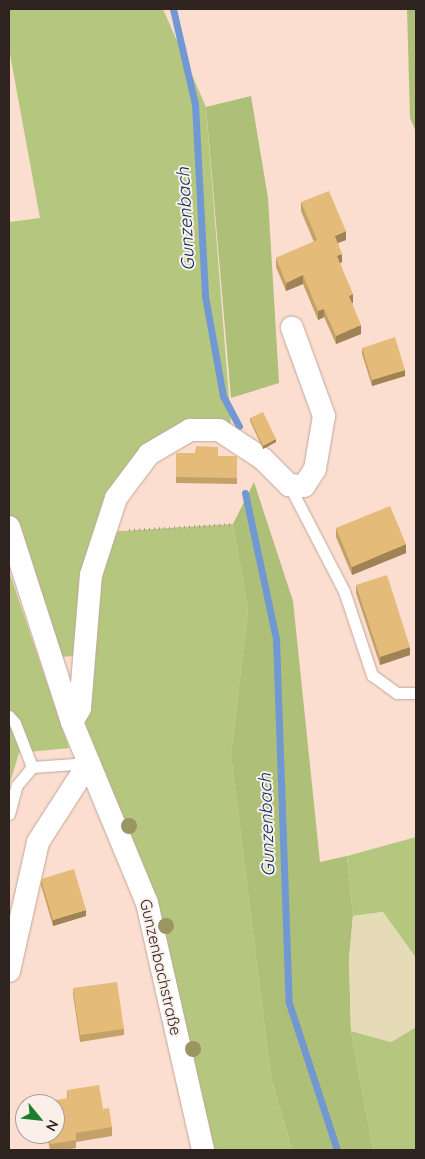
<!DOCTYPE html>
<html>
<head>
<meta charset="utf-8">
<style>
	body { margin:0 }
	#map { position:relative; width:425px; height:1159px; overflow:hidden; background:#fbded0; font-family:Quicksand,sans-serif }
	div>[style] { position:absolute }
	.green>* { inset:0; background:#b5c77f }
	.forest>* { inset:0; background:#aebf78 }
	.sand>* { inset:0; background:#e5dbb6 }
	.stream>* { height:7px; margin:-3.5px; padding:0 3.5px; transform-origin:3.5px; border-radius:3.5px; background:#7198d2 }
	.path>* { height:3px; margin-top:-1.5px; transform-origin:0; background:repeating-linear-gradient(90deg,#b0998f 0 1px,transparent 0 5px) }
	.roads { filter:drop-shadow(0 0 1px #c2a699) drop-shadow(0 0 1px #c2a699) }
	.service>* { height:11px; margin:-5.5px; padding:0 5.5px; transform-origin:5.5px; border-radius:5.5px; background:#fff }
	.minor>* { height:22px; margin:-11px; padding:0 11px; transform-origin:11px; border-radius:11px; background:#fff }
	.trees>* { width:16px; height:16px; margin:-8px; border-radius:50%; background:#9b9561 }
	.wall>* { inset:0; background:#c4a168 }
	.shaded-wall>* { inset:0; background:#a08355 }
	.building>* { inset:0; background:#e4bb79 }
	span { translate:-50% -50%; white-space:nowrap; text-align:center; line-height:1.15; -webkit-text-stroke:4px #fbefe9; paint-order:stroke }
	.street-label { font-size:16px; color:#2e231e }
	.water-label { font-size:18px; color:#0b3064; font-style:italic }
	.frame { position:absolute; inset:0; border:10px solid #2e231e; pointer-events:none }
	.north { position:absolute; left:15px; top:1094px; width:50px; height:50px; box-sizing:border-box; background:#fbefe9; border:1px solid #a99d98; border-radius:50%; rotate:118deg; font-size:14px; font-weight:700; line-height:20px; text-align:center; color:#2e231e }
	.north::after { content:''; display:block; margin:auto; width:18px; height:22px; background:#1c7d2f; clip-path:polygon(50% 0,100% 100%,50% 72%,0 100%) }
</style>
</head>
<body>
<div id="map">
	<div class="green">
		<i style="clip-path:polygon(9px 9px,163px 9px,206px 107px,231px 423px,190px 430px,149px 454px,106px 532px,233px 524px,248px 610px,231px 755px,271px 1078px,292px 1150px,203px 1150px,147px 903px,72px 722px,84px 656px,50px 657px,9px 527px,9px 222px,40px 218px,9px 49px)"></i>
		<i style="clip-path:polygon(9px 571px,69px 748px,19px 753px,9px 786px)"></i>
		<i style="clip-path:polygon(416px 837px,416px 958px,383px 912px,353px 916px,347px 856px)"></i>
		<i style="clip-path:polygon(416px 1027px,416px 1150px,373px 1150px,351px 1031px,391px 1042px)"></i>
	</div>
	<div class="forest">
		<i style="clip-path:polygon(407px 9px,416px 9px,416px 132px,410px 118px)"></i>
		<i style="clip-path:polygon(251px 96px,268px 198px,279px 383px,231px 398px,206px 107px)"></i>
		<i style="clip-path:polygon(254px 482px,293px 601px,320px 862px,347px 856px,353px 916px,349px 959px,351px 1031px,373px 1150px,292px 1150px,271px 1078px,231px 755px,248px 610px,233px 524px)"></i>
	</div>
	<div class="sand">
		<i style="clip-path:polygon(383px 912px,416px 958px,416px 1027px,391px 1042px,351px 1031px,349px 959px,353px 916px)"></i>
	</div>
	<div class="stream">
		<i style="left:173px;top:9px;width:98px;rotate:77deg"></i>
		<i style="left:195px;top:104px;width:192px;rotate:87deg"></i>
		<i style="left:205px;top:296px;width:102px;rotate:79.8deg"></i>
		<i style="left:223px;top:396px;width:34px;rotate:62deg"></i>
		<i style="left:245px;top:493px;width:149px;rotate:78deg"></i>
		<i style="left:276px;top:639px;width:364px;rotate:88deg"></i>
		<i style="left:289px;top:1003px;width:155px;rotate:71.9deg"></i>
	</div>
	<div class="path">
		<i style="left:129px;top:530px;width:104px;rotate:-3.3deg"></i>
	</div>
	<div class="roads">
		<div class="service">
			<i style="left:289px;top:485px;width:119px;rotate:62.6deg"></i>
			<i style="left:344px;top:591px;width:89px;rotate:71.6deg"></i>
			<i style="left:372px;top:675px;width:31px;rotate:36deg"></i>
			<i style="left:397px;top:693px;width:19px"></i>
			<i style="left:9px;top:716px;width:9px;rotate:49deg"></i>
			<i style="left:15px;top:723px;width:47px;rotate:68.9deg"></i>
			<i style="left:9px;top:814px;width:30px;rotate:-75deg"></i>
			<i style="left:17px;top:785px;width:23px;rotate:-50deg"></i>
			<i style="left:32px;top:767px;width:57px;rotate:-4deg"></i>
		</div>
		<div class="minor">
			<i style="left:9px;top:527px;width:205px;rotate:72.1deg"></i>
			<i style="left:72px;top:722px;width:196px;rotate:67.5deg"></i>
			<i style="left:147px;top:903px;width:253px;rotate:77.2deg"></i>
			<i style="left:72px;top:722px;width:16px;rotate:-60deg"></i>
			<i style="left:80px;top:708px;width:133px;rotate:-85.3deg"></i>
			<i style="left:91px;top:575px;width:81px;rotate:-72deg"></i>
			<i style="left:116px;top:498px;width:55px;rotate:-53.1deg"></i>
			<i style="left:149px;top:454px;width:48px;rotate:-30.3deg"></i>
			<i style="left:190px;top:430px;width:29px"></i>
			<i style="left:219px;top:430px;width:53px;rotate:33.4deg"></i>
			<i style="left:263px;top:459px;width:37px;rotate:45deg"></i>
			<i style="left:289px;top:485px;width:15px;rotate:4deg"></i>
			<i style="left:304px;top:486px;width:20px;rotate:-57deg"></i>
			<i style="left:315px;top:469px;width:54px;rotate:-80.4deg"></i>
			<i style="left:324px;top:416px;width:94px;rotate:-110deg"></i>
			<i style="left:9px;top:971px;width:132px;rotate:-77.3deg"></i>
			<i style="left:38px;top:842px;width:94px;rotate:-57.2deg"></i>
		</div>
	</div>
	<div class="trees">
		<i style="left:129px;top:826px"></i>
		<i style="left:166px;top:926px"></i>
		<i style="left:193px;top:1049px"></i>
	</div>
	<div class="wall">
		<i style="clip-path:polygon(301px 202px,346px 240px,338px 243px,342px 262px,340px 263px,353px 303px,352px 303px,361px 334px,336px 344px,324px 317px,318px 320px,303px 284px,286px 291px,276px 267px,276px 258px,314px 242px,301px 211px)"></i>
		<i style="clip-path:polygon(362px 348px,405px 376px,372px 386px,362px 354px)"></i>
		<i style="clip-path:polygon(250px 418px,276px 442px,263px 449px,250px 421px)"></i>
		<i style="clip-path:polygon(176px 453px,218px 456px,237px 456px,237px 484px,176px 483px)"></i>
		<i style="clip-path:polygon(336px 528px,406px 553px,352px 575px,336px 537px)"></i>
		<i style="clip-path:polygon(356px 585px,410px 655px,380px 665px,356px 593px)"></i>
		<i style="clip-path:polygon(41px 879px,86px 916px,53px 926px,41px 885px)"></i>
		<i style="clip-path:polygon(73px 988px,124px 1029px,124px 1035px,80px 1042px,73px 994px)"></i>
		<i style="clip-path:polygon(67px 1090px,103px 1109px,112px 1127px,112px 1136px,76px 1142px,76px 1148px,64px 1150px,50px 1150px,47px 1136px,35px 1138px,35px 1134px,55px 1134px,67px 1098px)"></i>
	</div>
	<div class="shaded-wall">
		<i style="clip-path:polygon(346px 231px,346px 240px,335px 244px,335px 236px)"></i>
		<i style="clip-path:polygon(342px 254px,342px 262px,337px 265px,337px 256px)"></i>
		<i style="clip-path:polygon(303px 275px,303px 284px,286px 291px,286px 283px)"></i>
		<i style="clip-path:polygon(353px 294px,353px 303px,349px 305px,349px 296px)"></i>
		<i style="clip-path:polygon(324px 309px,324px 317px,318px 320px,318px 311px)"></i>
		<i style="clip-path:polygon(361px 325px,361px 334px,336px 344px,336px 336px)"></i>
		<i style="clip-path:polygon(405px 370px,405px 376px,372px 386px,372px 380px)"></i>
		<i style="clip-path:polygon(276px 439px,276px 442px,263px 449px,263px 446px)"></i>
		<i style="clip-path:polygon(406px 544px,406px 553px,352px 575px,352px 567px)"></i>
		<i style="clip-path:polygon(410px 647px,410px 655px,380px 665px,380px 657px)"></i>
		<i style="clip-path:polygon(86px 910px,86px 916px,53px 926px,53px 920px)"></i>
	</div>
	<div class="building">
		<i style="clip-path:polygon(329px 191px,346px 231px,335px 236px,342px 254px,337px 256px,353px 294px,349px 296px,361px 325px,336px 336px,324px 309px,318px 311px,303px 275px,286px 283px,276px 258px,317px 240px,301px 202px)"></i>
		<i style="clip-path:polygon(395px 337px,405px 370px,372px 380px,362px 348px)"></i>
		<i style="clip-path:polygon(263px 412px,276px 439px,263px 446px,250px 418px)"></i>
		<i style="clip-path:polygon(196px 446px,218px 447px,218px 456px,237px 456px,237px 478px,176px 477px,176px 453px,195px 453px)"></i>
		<i style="clip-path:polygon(390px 506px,406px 544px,352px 567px,336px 528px)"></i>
		<i style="clip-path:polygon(387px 575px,410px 647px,380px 657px,356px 585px)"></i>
		<i style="clip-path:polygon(74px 869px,86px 910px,53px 920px,41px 879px)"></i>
		<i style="clip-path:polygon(117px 982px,124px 1029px,80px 1035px,73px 988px)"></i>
		<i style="clip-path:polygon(99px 1085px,103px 1109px,109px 1108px,112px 1127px,76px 1133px,76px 1140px,50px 1144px,48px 1134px,55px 1134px,55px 1104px,33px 1104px,68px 1098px,67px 1090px)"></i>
	</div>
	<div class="street-label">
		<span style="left:161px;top:967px;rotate:77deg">Gunzenbachstraße</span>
	</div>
	<div class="water-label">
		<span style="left:186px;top:219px;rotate:-93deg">Gunzenbach</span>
		<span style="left:267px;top:825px;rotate:-92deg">Gunzenbach</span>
	</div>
	<div class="frame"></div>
	<div class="north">N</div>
</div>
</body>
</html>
